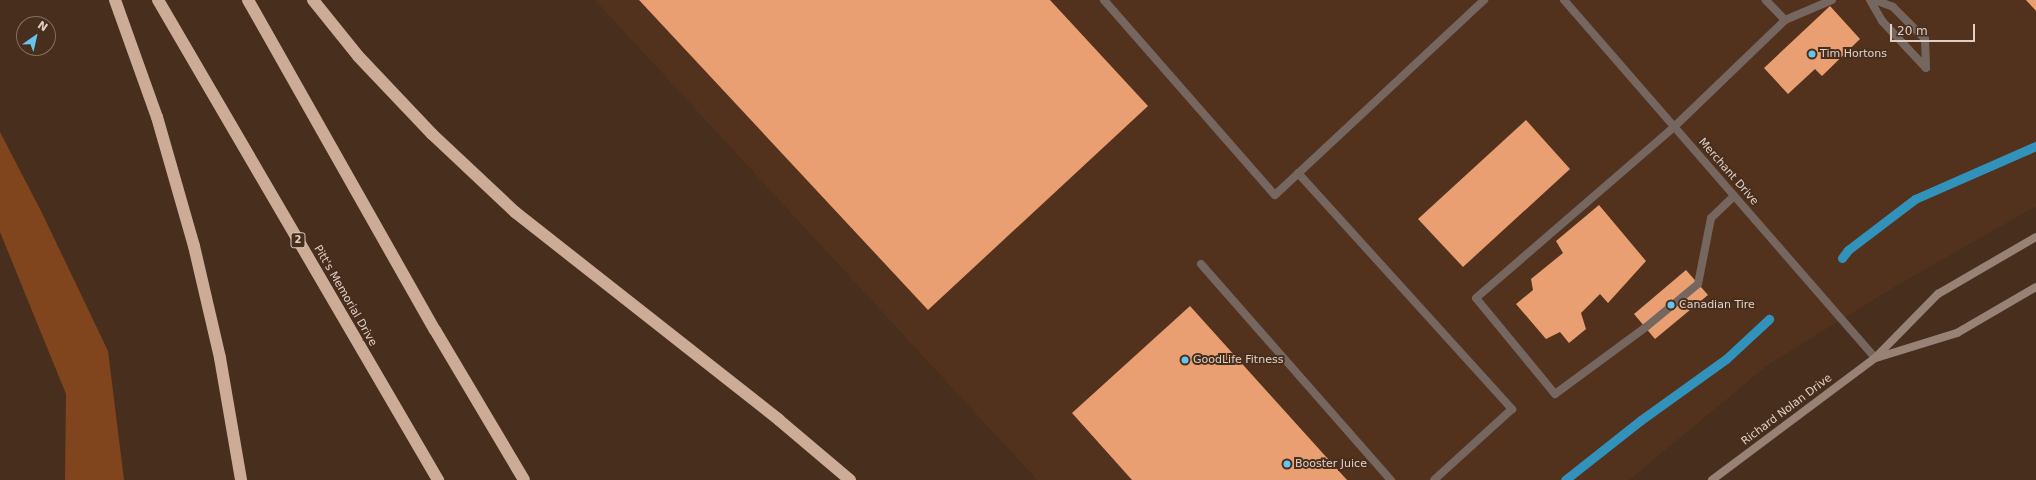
<!DOCTYPE html>
<html>
<head>
<meta charset="utf-8">
<style>
	body { margin:0 }
	#map { position:relative; width:2036px; height:480px; overflow:hidden; background:#482e1d; font-family:"DejaVu Sans",sans-serif }
	div>[style] { position:absolute }
	.built>* { inset:0; background:#53321d }
	.green>* { inset:0; background:#81451d }
	.stream>* { height:9px; margin:-4.5px; padding:0 4.5px; transform-origin:4.5px; border-radius:4.5px; background:#3193bc }
	.building>* { inset:0; background:#e99f71 }
	.service>* { height:8px; margin:-4px; padding:0 4px; transform-origin:4px; border-radius:4px; background:#75675f }
	.secondary>* { height:8px; margin:-4px; padding:0 4px; transform-origin:4px; border-radius:4px; background:#988276 }
	.motorway>* { height:12px; margin:-6px; padding:0 6px; transform-origin:6px; border-radius:6px; background:#ccab97 }
	.dots>* { width:11px; height:11px; translate:-50% -50%; box-sizing:border-box; border:2px solid #482e1d; border-radius:50% }
	span { translate:-50% -50%; white-space:nowrap; text-align:center; line-height:1.15; -webkit-text-stroke:4px #482e1d; paint-order:stroke }
	.shield-label span { padding:1px 3px; background:#482e1d; border:1px solid; border-radius:3px; -webkit-text-stroke-width:0 }
	.shield-label { font-size:10px; color:#e1cfc5; font-weight:700 }
	.poi-label { font-size:11px; color:#e1cfc5 }
	.left { translate:0 -50%; text-align:left }
	.street-label { font-size:11px; color:#e1cfc5 }
	.north { position:absolute; left:16px; top:16px; width:40px; height:40px; box-sizing:border-box; background:#482e1d; border:1px solid #856e60; border-radius:50%; rotate:34deg; font-size:11px; font-weight:700; line-height:16px; text-align:center; color:#e1cfc5 }
	.north::after { content:''; display:block; margin:auto; width:14px; height:18px; background:#67c4f0; clip-path:polygon(50% 0,100% 100%,50% 72%,0 100%) }
	.scale { position:absolute; left:1890px; top:24px; width:85px; height:18px; box-sizing:border-box; border:2px solid #e1cfc5; border-top:0; padding-left:5px; font-size:12px; line-height:14px; white-space:nowrap; color:#e1cfc5; -webkit-text-stroke:3px #482e1d; paint-order:stroke }
</style>
</head>
<body>
<div id="map">
	<div class="built">
		<i style="clip-path:polygon(595px 0,2036px 0,2036px 206px,1896px 286px,1769px 364px,1629px 480px,1037px 480px)"></i>
	</div>
	<div class="green">
		<i style="clip-path:polygon(0 132px,42px 213px,108px 351px,124px 480px,65px 480px,66px 394px,0 232px)"></i>
	</div>
	<div class="stream">
		<i style="left:1842px;top:258px;width:10px;rotate:-53deg"></i>
		<i style="left:1848px;top:250px;width:84px;rotate:-37.3deg"></i>
		<i style="left:1915px;top:199px;width:132px;rotate:-23.7deg"></i>
		<i style="left:1565px;top:480px;width:97px;rotate:-38.3deg"></i>
		<i style="left:1641px;top:420px;width:105px;rotate:-35.7deg"></i>
		<i style="left:1726px;top:359px;width:59px;rotate:-42.9deg"></i>
	</div>
	<div class="building">
		<i style="clip-path:polygon(639px 0,1050px 0,1148px 106px,928px 310px)"></i>
		<i style="clip-path:polygon(2026px 0,2036px 0,2036px 11px)"></i>
		<i style="clip-path:polygon(1830px 6px,1860px 39px,1822px 76px,1815px 69px,1788px 94px,1764px 68px)"></i>
		<i style="clip-path:polygon(1526px 120px,1570px 169px,1463px 267px,1418px 219px)"></i>
		<i style="clip-path:polygon(1599px 205px,1646px 261px,1608px 303px,1600px 294px,1581px 313px,1586px 329px,1569px 343px,1560px 332px,1546px 339px,1516px 304px,1533px 290px,1531px 279px,1563px 253px,1556px 241px)"></i>
		<i style="clip-path:polygon(1686px 270px,1708px 295px,1655px 339px,1634px 314px)"></i>
		<i style="clip-path:polygon(1190px 306px,1347px 480px,1132px 480px,1072px 413px)"></i>
	</div>
	<div class="service">
		<i style="left:1104px;top:0;width:259px;rotate:48.8deg"></i>
		<i style="left:1275px;top:195px;width:286px;rotate:-43deg"></i>
		<i style="left:1564px;top:0;width:474px;rotate:49deg"></i>
		<i style="left:1870px;top:0;width:24px;rotate:60deg"></i>
		<i style="left:1882px;top:21px;width:64px;rotate:46.9deg"></i>
		<i style="left:1875px;top:0;width:19px;rotate:21deg"></i>
		<i style="left:1893px;top:7px;width:45px;rotate:45deg"></i>
		<i style="left:1925px;top:39px;width:29px;rotate:88deg"></i>
		<i style="left:1785px;top:20px;width:51px;rotate:-23.1deg"></i>
		<i style="left:1298px;top:173px;width:319px;rotate:47.8deg"></i>
		<i style="left:1512px;top:409px;width:105px;rotate:137.7deg"></i>
		<i style="left:1734px;top:196px;width:32px;rotate:136deg"></i>
		<i style="left:1711px;top:218px;width:67px;rotate:101.1deg"></i>
		<i style="left:1698px;top:284px;width:67px;rotate:140.4deg"></i>
		<i style="left:1646px;top:327px;width:113px;rotate:143.6deg"></i>
		<i style="left:1555px;top:394px;width:124px;rotate:-129.5deg"></i>
		<i style="left:1476px;top:298px;width:262px;rotate:-40.8deg"></i>
		<i style="left:1674px;top:127px;width:154px;rotate:-43.9deg"></i>
		<i style="left:1785px;top:20px;width:28px;rotate:-134deg"></i>
		<i style="left:1201px;top:264px;width:288px;rotate:48.7deg"></i>
	</div>
	<div class="secondary">
		<i style="left:1876px;top:358px;width:85px;rotate:-17.2deg"></i>
		<i style="left:1957px;top:333px;width:91px;rotate:-30.2deg"></i>
		<i style="left:1712px;top:480px;width:204px;rotate:-36.8deg"></i>
		<i style="left:1875px;top:358px;width:90px;rotate:-45.5deg"></i>
		<i style="left:1938px;top:294px;width:113px;rotate:-30.2deg"></i>
	</div>
	<div class="motorway">
		<i style="left:115px;top:0;width:124px;rotate:70.3deg"></i>
		<i style="left:157px;top:117px;width:134px;rotate:74deg"></i>
		<i style="left:194px;top:246px;width:115px;rotate:76.9deg"></i>
		<i style="left:220px;top:358px;width:124px;rotate:80.2deg"></i>
		<i style="left:158px;top:0;width:556px;rotate:59.74deg"></i>
		<i style="left:248px;top:0;width:379px;rotate:60.5deg"></i>
		<i style="left:435px;top:330px;width:174px;rotate:59.3deg"></i>
		<i style="left:313px;top:0;width:72px;rotate:51.2deg"></i>
		<i style="left:358px;top:56px;width:108px;rotate:46.5deg"></i>
		<i style="left:432px;top:134px;width:114px;rotate:43.2deg"></i>
		<i style="left:515px;top:212px;width:336px;rotate:38.2deg"></i>
		<i style="left:779px;top:420px;width:93px;rotate:40.2deg"></i>
	</div>
	<div class="dots">
		<i style="left:1812px;top:54px;background:#67c4f0"></i>
		<i style="left:1671px;top:305px;background:#67c4f0"></i>
		<i style="left:1185px;top:360px;background:#67c4f0"></i>
		<i style="left:1287px;top:464px;background:#67c4f0"></i>
	</div>
	<div class="shield-label">
		<span style="left:298px;top:240px">2</span>
	</div>
	<div class="poi-label">
		<span class="left" style="left:1820px;top:54px">Tim Hortons</span>
		<span class="left" style="left:1679px;top:305px">Canadian Tire</span>
		<span class="left" style="left:1193px;top:360px">GoodLife Fitness</span>
		<span class="left" style="left:1295px;top:464px">Booster Juice</span>
	</div>
	<div class="street-label">
		<span style="left:1728px;top:172px;rotate:49deg">Merchant Drive</span>
		<span style="left:345px;top:296px;rotate:60deg">Pitt's Memorial Drive</span>
		<span style="left:1787px;top:410px;rotate:-37deg">Richard Nolan Drive</span>
	</div>
	<div class="north">N</div>
	<div class="scale">20 m</div>
</div>
</body>
</html>
